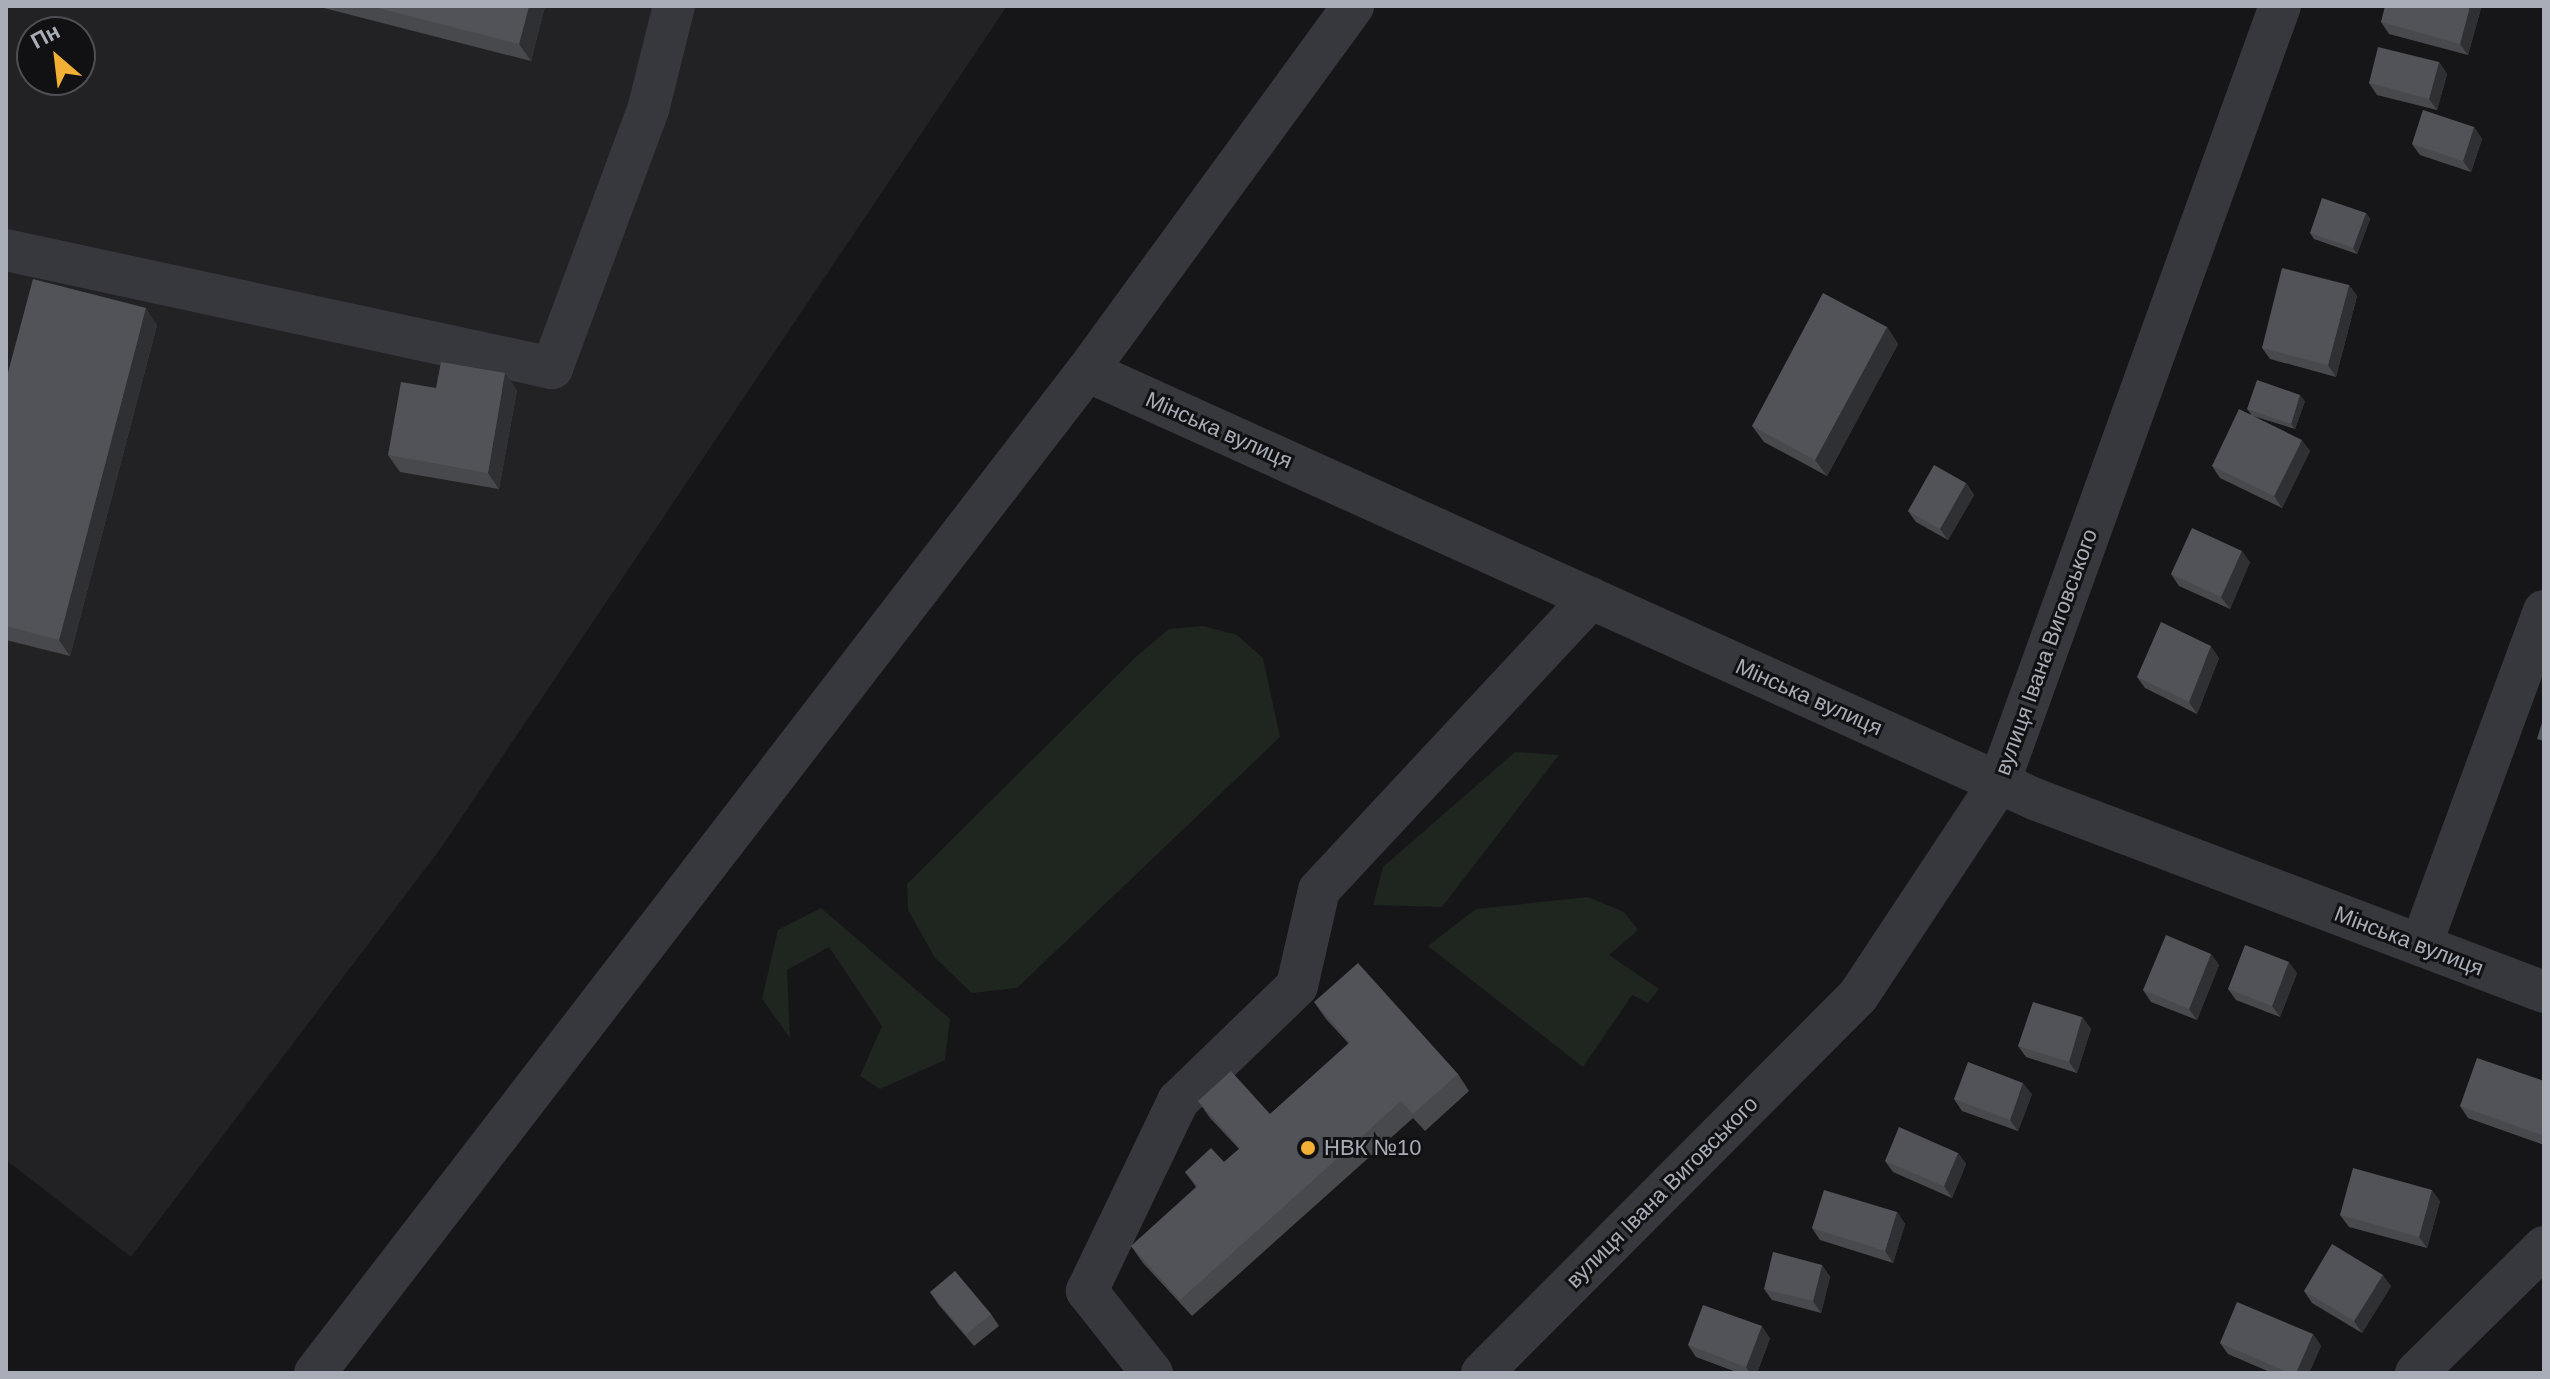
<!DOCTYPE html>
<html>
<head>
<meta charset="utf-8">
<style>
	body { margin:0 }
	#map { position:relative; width:2550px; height:1379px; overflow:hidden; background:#161618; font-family:Helvetica,sans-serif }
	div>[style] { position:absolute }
	.built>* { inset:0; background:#222225 }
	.green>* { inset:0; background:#1e261f }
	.minor>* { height:42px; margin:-21px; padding:0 21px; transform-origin:21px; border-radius:21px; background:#37383d }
	.wall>* { inset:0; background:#47494d }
	.shaded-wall>* { inset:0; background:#2f3033 }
	.building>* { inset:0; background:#525359 }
	.dots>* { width:22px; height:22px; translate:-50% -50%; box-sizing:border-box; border:4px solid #111113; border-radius:50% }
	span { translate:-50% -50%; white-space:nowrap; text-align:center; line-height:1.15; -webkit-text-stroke:6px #111113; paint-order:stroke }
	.street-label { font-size:22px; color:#a8adb8 }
	.poi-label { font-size:22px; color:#a8adb8 }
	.left { translate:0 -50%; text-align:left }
	.frame { position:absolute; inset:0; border:8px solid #a8adb8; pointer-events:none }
	.north { position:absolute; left:16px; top:16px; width:80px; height:80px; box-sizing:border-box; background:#111113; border:2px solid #4d4f55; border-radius:50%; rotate:332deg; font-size:22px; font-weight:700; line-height:32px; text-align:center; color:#a8adb8 }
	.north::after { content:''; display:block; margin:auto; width:28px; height:36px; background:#f2b134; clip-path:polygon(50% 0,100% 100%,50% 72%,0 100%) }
</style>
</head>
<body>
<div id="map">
	<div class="built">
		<i style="clip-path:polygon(evenodd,6px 6px,1007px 6px,441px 848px,131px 1257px,6px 1160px,6px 6px,32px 32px,80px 32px,80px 80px,32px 80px,32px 32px)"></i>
	</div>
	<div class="green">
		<i style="clip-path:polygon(1203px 626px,1237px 635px,1263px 658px,1280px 737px,1017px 988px,972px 993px,935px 958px,908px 910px,907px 884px,1139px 654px,1169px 629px)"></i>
		<i style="clip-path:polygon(1515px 752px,1559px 755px,1442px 907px,1373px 905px,1383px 867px)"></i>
		<i style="clip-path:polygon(1588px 897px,1624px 912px,1638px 930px,1609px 955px,1659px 989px,1648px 1003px,1632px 995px,1583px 1067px,1428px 946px,1476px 909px)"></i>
		<i style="clip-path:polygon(821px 908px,950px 1019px,945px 1060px,880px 1089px,860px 1076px,882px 1026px,829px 947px,787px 970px,790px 1038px,762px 999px,778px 930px)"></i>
	</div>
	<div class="minor">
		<i style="left:6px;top:250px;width:559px;rotate:12.2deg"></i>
		<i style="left:552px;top:368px;width:275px;rotate:-69.6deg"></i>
		<i style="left:648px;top:110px;width:107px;rotate:-76deg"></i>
		<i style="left:1087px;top:371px;width:1042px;rotate:24.3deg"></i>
		<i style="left:2037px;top:800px;width:542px;rotate:20.74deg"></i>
		<i style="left:2421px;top:945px;width:356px;rotate:-69.8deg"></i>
		<i style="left:315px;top:1373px;width:1265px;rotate:-52.39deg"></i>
		<i style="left:1087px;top:371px;width:452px;rotate:-53.9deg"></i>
		<i style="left:1152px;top:1373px;width:105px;rotate:-128.4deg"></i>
		<i style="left:1087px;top:1291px;width:211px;rotate:-64.4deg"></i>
		<i style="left:1178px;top:1101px;width:165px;rotate:-44deg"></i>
		<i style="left:1297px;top:986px;width:98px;rotate:-77.1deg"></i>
		<i style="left:1319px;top:890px;width:399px;rotate:-47deg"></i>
		<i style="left:1482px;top:1373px;width:532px;rotate:-45.08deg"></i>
		<i style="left:1858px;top:996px;width:255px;rotate:-56.5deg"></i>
		<i style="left:1999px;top:783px;width:826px;rotate:-70.12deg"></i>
		<i style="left:2416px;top:1373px;width:180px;rotate:-44.5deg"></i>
	</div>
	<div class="wall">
		<i style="clip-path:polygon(316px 6px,545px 6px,531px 61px)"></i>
		<i style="clip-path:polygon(2481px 8px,2468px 55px,2389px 34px,2381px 22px)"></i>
		<i style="clip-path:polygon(2439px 62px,2447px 74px,2437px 110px,2377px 95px,2369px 83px)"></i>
		<i style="clip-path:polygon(2474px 127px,2482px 139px,2471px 172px,2420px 155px,2412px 144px)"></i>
		<i style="clip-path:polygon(2366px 213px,2370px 219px,2357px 254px,2314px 239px,2310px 233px)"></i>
		<i style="clip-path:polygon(2349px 285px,2357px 296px,2336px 377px,2270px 359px,2262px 348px)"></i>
		<i style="clip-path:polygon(157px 325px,70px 656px,6px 640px,6px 380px)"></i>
		<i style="clip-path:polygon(1887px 327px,1898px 344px,1827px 476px,1764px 442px,1752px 426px)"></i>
		<i style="clip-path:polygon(436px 388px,517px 390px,499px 489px,400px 472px,388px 455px)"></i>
		<i style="clip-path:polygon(2305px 401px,2295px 429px,2253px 416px,2310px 451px,2282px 508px,2220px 478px,2212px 466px,2251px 414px,2247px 409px)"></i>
		<i style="clip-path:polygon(1966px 483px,1974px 495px,1948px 540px,1916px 522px,1908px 511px)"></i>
		<i style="clip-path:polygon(2250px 562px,2230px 609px,2179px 586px,2171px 574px)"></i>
		<i style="clip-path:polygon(2219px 658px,2197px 714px,2145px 688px,2137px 677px)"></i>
		<i style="clip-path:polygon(2211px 954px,2219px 965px,2197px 1020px,2151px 1002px,2143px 990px)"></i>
		<i style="clip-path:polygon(2297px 973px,2280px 1017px,2236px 1000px,2228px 989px)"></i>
		<i style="clip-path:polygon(1314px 1002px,1458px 1074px,1469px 1091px,1425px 1131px,1413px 1118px,1192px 1316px,1143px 1263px,1131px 1246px,1196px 1187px,1185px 1172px,1224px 1162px,1239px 1149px,1210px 1118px,1198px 1101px,1270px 1114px,1349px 1044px,1326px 1019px)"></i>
		<i style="clip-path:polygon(2082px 1017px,2091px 1029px,2077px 1073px,2026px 1057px,2018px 1046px)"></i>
		<i style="clip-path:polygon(2544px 1081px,2544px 1145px,2468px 1118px,2460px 1106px)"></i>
		<i style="clip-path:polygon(2032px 1094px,2018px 1131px,1962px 1111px,1954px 1099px)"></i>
		<i style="clip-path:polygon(1958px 1153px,1966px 1164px,1952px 1198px,1893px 1172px,1885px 1161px)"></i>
		<i style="clip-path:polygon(2440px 1201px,2427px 1248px,2349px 1227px,2340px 1215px)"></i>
		<i style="clip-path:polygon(1897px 1212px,1905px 1224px,1893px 1263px,1820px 1240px,1812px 1228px)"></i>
		<i style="clip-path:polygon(1822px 1265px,1830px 1277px,1821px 1313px,1772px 1300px,1764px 1289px)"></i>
		<i style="clip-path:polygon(2391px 1286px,2362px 1333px,2312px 1303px,2304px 1291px)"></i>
		<i style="clip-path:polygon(930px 1292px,991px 1314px,999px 1326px,974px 1346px,938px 1304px)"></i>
		<i style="clip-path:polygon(2313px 1334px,2321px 1346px,2309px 1373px,2272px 1373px,2228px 1354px,2220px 1343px)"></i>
		<i style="clip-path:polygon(1770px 1338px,1757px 1373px,1739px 1373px,1696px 1357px,1688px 1345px)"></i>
	</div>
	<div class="shaded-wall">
		<i style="clip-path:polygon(529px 6px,545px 6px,531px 61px,519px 44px)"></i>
		<i style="clip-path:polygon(2470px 6px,2480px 6px,2481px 8px,2468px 55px,2460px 44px)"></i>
		<i style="clip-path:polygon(2439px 62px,2447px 74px,2437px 110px,2429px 99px)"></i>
		<i style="clip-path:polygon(2474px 127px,2482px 139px,2471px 172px,2463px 161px)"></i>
		<i style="clip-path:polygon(2366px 213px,2370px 219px,2357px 254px,2353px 248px)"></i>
		<i style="clip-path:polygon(2349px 285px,2357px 296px,2336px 377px,2328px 365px)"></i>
		<i style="clip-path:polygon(146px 308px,157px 325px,70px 656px,59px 640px)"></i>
		<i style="clip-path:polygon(1887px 327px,1898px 344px,1827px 476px,1815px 460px)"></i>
		<i style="clip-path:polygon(505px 373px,517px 390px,499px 489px,488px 473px)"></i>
		<i style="clip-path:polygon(2300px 395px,2305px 401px,2295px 429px,2291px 424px)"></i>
		<i style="clip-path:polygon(2302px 440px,2310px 451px,2282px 508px,2274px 496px)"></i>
		<i style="clip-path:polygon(1966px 483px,1974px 495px,1948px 540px,1940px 529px)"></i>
		<i style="clip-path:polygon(2242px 551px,2250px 562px,2230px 609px,2221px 597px)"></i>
		<i style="clip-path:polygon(2211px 646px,2219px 658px,2197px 714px,2189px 702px)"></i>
		<i style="clip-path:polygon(2211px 954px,2219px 965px,2197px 1020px,2189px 1009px)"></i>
		<i style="clip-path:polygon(2289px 962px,2297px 973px,2280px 1017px,2272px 1006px)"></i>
		<i style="clip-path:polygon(2082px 1017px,2091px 1029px,2077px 1073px,2069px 1062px)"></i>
		<i style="clip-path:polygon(2023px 1083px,2032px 1094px,2018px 1131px,2010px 1120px)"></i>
		<i style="clip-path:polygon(1958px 1153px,1966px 1164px,1952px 1198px,1944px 1186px)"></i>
		<i style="clip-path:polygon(2432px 1190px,2440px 1201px,2427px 1248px,2419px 1237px)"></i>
		<i style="clip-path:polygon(1897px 1212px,1905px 1224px,1893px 1263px,1885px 1251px)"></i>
		<i style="clip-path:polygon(1822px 1265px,1830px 1277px,1821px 1313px,1813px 1301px)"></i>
		<i style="clip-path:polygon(2383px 1275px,2391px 1286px,2362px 1333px,2354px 1321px)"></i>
		<i style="clip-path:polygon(1762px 1326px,1770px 1338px,1757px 1373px,1750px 1373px,1746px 1367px)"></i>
		<i style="clip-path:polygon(2313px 1334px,2321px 1346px,2309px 1373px,2296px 1373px)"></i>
	</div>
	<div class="building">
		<i style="clip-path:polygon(370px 6px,529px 6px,519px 44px)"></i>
		<i style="clip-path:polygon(2385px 6px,2470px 6px,2460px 44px,2381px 22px)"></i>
		<i style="clip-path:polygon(2378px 47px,2439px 62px,2429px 99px,2369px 83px)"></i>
		<i style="clip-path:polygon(2423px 110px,2474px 127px,2463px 161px,2412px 144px)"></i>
		<i style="clip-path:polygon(2322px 198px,2366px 213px,2353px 248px,2310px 233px)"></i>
		<i style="clip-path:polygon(2282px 268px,2349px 285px,2328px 365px,2262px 348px)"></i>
		<i style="clip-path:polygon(33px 279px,146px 308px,59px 640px,6px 626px,6px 380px)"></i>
		<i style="clip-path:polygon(1823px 293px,1887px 327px,1815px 460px,1752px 426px)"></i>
		<i style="clip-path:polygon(441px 362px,505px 373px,488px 473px,388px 455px,401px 382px,436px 388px)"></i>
		<i style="clip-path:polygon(2257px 380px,2300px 395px,2291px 424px,2247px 409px)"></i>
		<i style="clip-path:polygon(2239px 409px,2302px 440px,2274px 496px,2212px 466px)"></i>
		<i style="clip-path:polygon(1934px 465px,1966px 483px,1940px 529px,1908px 511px)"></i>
		<i style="clip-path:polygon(2192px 528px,2242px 551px,2221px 597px,2171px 574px)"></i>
		<i style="clip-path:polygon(2161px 622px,2211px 646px,2189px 702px,2137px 677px)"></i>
		<i style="clip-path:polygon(2544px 716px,2544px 741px,2537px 739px)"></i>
		<i style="clip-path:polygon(2166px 935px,2211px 954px,2189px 1009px,2143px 990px)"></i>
		<i style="clip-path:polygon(2245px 945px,2289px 962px,2272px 1006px,2228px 989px)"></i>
		<i style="clip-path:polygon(1358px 963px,1458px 1074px,1413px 1114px,1401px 1101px,1180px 1300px,1131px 1246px,1198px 1186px,1185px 1172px,1211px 1148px,1224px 1162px,1240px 1148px,1198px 1101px,1231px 1071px,1270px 1114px,1350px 1042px,1314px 1002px)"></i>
		<i style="clip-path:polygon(2033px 1002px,2082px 1017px,2069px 1062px,2018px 1046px)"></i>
		<i style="clip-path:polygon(2477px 1058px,2544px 1081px,2544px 1136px,2460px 1106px)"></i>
		<i style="clip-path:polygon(1968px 1062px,2023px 1083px,2010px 1120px,1954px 1099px)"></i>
		<i style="clip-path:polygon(1899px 1127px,1958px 1153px,1944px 1186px,1885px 1161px)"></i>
		<i style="clip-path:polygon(2353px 1168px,2432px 1190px,2419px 1237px,2340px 1215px)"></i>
		<i style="clip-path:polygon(1824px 1190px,1897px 1212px,1885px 1251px,1812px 1228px)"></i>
		<i style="clip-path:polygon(2332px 1244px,2383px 1275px,2354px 1321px,2304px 1291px)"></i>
		<i style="clip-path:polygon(1773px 1252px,1822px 1265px,1813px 1301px,1764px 1289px)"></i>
		<i style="clip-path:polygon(955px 1271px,991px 1314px,966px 1335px,930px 1292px)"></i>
		<i style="clip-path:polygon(2237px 1302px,2313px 1334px,2296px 1373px,2290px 1373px,2220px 1343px)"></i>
		<i style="clip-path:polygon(1703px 1305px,1762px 1326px,1746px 1367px,1688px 1345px)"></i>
	</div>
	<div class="dots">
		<i style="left:1308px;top:1148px;background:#f2b134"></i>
	</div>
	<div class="street-label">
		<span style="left:1219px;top:430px;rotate:24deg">Мінська вулиця</span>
		<span style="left:2046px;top:652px;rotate:-70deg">вулиця Івана Виговського</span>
		<span style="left:1809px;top:697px;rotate:24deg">Мінська вулиця</span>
		<span style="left:2409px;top:941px;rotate:21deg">Мінська вулиця</span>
		<span style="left:1662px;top:1192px;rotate:-45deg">вулиця Івана Виговського</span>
	</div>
	<div class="poi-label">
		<span class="left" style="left:1324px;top:1148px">НВК №10</span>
	</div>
	<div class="frame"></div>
	<div class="north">Пн</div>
</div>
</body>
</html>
